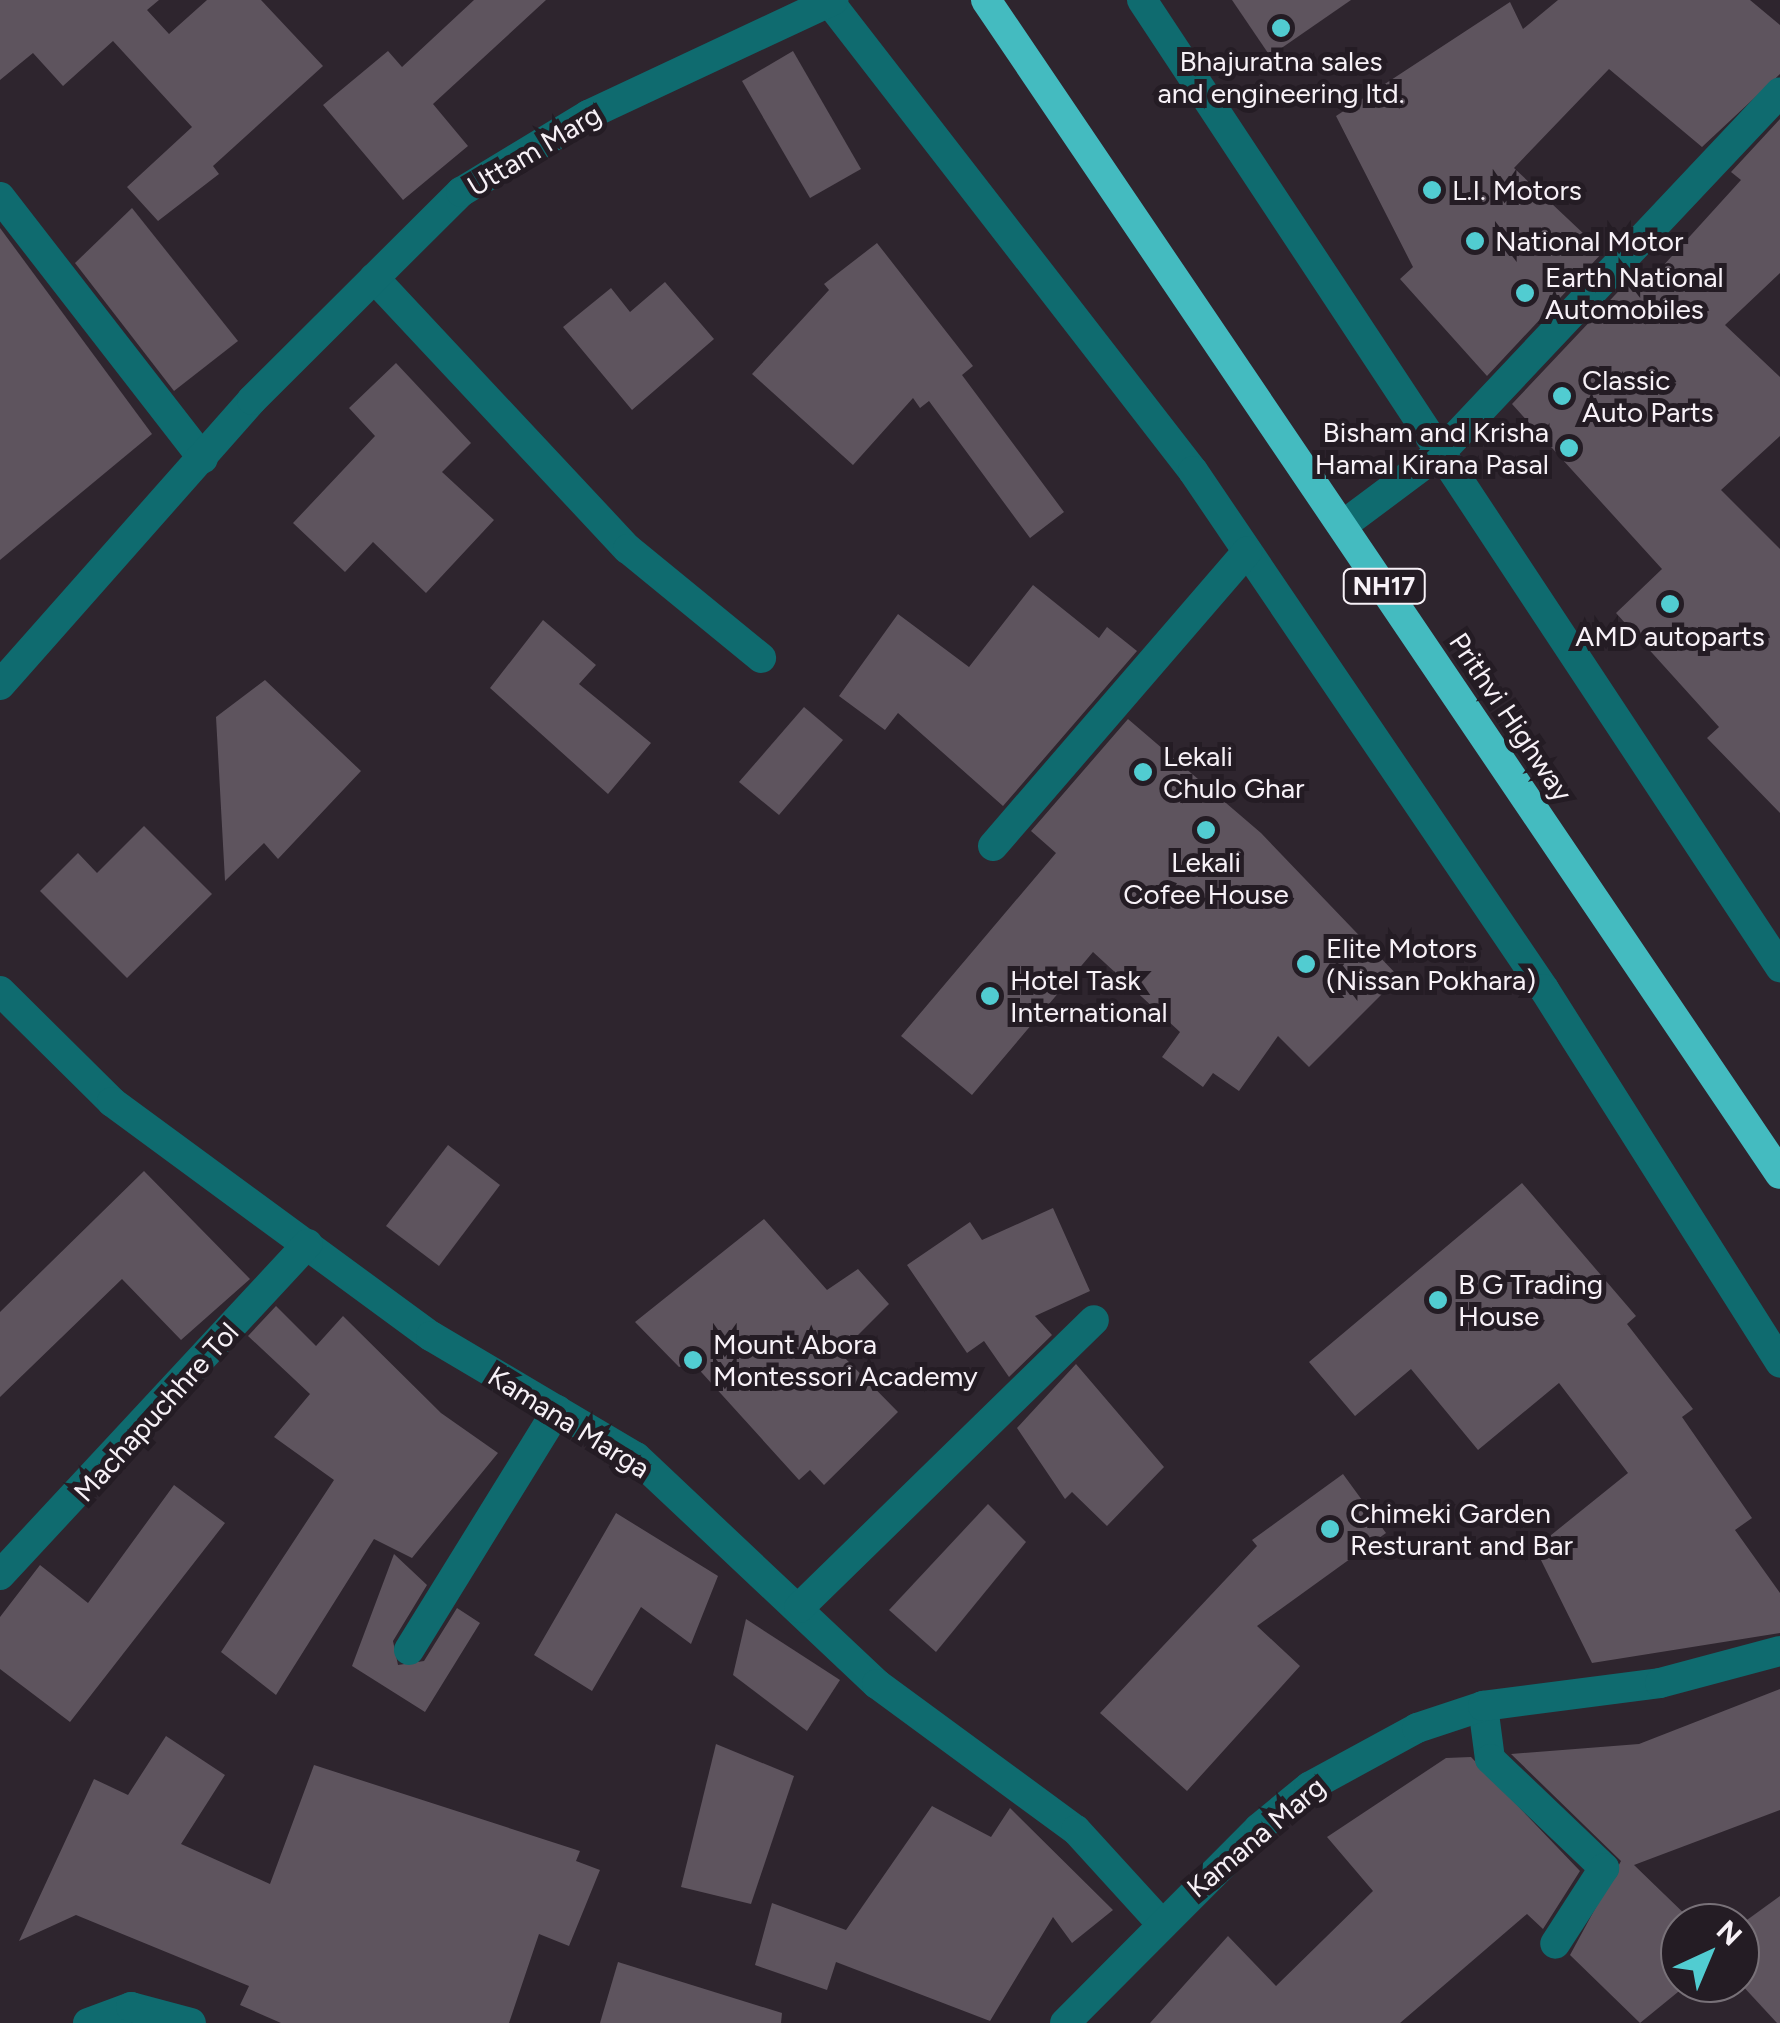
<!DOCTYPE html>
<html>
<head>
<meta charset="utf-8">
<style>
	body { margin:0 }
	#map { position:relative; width:1780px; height:2023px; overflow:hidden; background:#2e252e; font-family:Figtree,sans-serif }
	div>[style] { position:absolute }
	.building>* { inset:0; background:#5e545e }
	.lane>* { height:30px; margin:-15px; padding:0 15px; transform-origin:15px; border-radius:15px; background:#0f6b6f }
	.street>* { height:30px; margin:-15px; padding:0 15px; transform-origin:15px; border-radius:15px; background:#0f6b6f }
	.highway>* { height:30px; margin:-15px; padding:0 15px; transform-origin:15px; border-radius:15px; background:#44bbc0 }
	.dots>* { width:28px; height:28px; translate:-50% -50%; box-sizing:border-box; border:5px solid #241c24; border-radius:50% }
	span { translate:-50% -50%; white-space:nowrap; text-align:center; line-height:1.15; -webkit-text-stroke:10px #241c24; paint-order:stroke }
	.shield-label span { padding:2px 8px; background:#241c24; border:2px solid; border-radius:8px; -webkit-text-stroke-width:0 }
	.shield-label { font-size:25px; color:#f7f1f7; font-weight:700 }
	.poi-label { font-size:28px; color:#f7f1f7 }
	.left { translate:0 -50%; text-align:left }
	.right { translate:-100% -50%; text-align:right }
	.street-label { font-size:28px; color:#f7f1f7 }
	.north { position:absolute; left:1660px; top:1903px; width:100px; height:100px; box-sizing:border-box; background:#241c24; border:2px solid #787178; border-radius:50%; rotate:44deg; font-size:28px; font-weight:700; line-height:40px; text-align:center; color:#f7f1f7 }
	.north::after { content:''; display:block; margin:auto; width:35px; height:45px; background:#51ccd1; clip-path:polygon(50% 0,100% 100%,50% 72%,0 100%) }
</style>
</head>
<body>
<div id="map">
	<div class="building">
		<i style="clip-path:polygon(0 0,159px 0,147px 10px,169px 34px,207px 0,261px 0,323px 66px,213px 166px,219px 174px,158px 221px,127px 187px,192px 127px,113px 41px,63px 86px,33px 53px,0 80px)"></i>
		<i style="clip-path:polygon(474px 0,546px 0,433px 104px,468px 146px,403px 200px,323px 105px,388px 51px,402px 67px)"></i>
		<i style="clip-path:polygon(1232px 0,1351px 0,1270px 56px)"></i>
		<i style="clip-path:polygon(1558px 0,1750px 0,1780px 25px,1780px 74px,1702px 147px,1609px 69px,1514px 168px,1603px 252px,1487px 376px,1400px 279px,1413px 267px,1336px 116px,1510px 2px,1523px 29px)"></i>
		<i style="clip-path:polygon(793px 51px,861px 169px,810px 198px,742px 81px)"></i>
		<i style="clip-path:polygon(1780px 119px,1780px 273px,1725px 325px,1780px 377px,1780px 436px,1721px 490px,1780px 549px,1780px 813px,1707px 738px,1719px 727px,1616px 613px,1662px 569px,1512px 404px,1631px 278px,1642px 289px,1741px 180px,1731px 172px)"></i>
		<i style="clip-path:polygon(132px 208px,238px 341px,174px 391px,75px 263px)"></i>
		<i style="clip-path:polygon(0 228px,152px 434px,0 560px)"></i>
		<i style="clip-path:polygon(877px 243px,973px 366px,962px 375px,1064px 512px,1030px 538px,929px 401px,920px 408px,913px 398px,853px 465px,752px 374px,829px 290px,824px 284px)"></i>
		<i style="clip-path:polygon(665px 282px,714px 339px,632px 410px,563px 327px,611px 288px,630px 312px)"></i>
		<i style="clip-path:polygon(396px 363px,471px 443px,442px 472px,494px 520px,426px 593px,373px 542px,345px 572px,293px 523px,375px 436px,349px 408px)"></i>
		<i style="clip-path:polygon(1033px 585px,1099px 638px,1107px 627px,1137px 651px,1003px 806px,898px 713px,885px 730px,839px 696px,898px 614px,969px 667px)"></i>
		<i style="clip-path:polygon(543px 620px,596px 665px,579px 684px,651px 743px,608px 794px,490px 688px)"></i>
		<i style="clip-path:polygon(265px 680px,361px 771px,278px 859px,264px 843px,225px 881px,216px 717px)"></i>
		<i style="clip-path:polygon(804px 707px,843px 740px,779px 815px,739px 782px)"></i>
		<i style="clip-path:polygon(1128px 719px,1261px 833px,1399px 977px,1309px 1067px,1278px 1036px,1239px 1091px,1213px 1073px,1203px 1087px,1162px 1057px,1180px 1032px,1093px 952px,972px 1095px,901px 1036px,1056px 853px,1031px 831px)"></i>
		<i style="clip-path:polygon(144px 826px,212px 894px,127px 978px,40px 891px,78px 853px,97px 873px)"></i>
		<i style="clip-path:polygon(448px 1145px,500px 1185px,439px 1266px,386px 1226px)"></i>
		<i style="clip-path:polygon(144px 1171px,250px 1279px,181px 1340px,122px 1279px,0 1397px,0 1312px)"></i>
		<i style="clip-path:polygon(1522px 1183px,1636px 1316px,1627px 1324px,1693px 1409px,1682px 1417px,1752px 1518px,1735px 1530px,1780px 1593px,1780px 1633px,1592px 1663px,1535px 1548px,1628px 1473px,1559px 1383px,1478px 1450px,1411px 1369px,1355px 1416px,1309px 1362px)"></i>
		<i style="clip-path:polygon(1053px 1208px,1090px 1291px,1035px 1316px,1052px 1335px,1009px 1377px,984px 1341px,967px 1353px,907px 1265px,970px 1222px,982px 1240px)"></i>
		<i style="clip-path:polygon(764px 1219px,827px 1290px,858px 1269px,889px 1304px,840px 1353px,898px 1412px,824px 1485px,810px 1470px,799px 1480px,693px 1363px,679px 1367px,635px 1322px)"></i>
		<i style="clip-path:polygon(276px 1306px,316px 1346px,343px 1316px,441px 1413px,498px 1453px,412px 1558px,374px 1539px,276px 1695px,221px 1652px,334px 1480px,274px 1437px,310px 1394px,248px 1336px)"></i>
		<i style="clip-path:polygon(1076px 1364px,1164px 1467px,1107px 1526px,1072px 1492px,1065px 1499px,1017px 1428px)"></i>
		<i style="clip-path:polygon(1343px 1474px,1386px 1533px,1257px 1626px,1300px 1666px,1187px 1791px,1100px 1713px,1257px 1546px,1252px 1540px)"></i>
		<i style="clip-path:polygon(174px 1485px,225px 1523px,70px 1722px,0 1669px,0 1617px,40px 1565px,88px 1603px)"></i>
		<i style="clip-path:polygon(988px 1504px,1026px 1542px,936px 1652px,889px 1610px)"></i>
		<i style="clip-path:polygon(616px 1513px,718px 1576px,691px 1644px,641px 1607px,592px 1691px,534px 1655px)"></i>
		<i style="clip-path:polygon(394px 1554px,427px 1585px,393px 1641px,398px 1665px,424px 1661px,457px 1608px,480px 1623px,425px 1712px,352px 1666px)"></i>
		<i style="clip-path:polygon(746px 1619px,840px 1680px,807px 1731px,733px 1675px)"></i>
		<i style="clip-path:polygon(1780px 1689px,1780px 1810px,1634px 1865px,1694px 1923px,1680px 1923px,1680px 1983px,1689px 1983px,1640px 2023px,1570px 1955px,1621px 1861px,1511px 1754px,1639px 1744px)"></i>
		<i style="clip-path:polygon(166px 1736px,225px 1775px,181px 1844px,270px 1884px,314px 1765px,580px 1851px,576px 1861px,600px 1870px,569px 1946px,539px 1934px,509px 2023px,281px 2023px,240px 2005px,249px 1986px,76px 1915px,19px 1941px,94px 1779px,128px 1795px)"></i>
		<i style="clip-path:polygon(716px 1744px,794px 1776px,751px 1904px,681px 1887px)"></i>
		<i style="clip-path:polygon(1471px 1757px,1580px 1871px,1543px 1929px,1527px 1914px,1400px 2023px,1150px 2023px,1228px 1936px,1276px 1986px,1373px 1891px,1327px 1837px,1446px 1758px)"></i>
		<i style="clip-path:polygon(932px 1806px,991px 1837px,1010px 1808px,1113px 1910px,1072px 1943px,1053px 1917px,990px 2021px,836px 1962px,827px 1990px,755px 1965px,772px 1903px,846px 1930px)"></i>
		<i style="clip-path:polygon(1780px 1896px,1780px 2023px,1777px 2023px,1740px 1983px,1740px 1925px)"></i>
		<i style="clip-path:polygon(618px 1962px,782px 2013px,781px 2023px,600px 2023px)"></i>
	</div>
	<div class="lane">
		<i style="left:828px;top:0;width:596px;rotate:52.23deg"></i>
		<i style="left:1193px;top:471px;width:626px;rotate:55.88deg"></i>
		<i style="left:1544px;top:989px;width:442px;rotate:57.7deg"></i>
		<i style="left:1142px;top:0;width:1159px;rotate:56.58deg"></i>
		<i style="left:374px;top:278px;width:371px;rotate:46.9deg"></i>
		<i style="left:628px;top:549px;width:172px;rotate:39.3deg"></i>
		<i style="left:993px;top:846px;width:389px;rotate:-49.2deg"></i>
		<i style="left:409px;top:1650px;width:282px;rotate:-58.3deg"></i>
	</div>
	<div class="street">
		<i style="left:0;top:197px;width:331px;rotate:52.2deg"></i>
		<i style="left:1343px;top:525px;width:122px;rotate:-36.7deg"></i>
		<i style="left:1441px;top:452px;width:494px;rotate:-46.7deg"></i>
		<i style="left:0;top:685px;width:380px;rotate:-48.5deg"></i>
		<i style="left:252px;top:400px;width:295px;rotate:-44.9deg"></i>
		<i style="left:461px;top:192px;width:149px;rotate:-31.2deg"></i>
		<i style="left:588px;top:115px;width:271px;rotate:-25.1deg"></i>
		<i style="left:0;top:991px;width:158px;rotate:44.7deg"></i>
		<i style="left:112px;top:1102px;width:396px;rotate:36.3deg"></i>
		<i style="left:431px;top:1336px;width:238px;rotate:30.6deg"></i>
		<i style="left:636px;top:1457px;width:331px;rotate:43.3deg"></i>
		<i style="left:877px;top:1684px;width:247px;rotate:36.3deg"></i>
		<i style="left:1076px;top:1830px;width:123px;rotate:47.6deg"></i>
		<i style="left:0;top:1575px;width:452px;rotate:-47.1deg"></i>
		<i style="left:799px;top:1608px;width:412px;rotate:-44.3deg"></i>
		<i style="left:1483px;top:1706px;width:53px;rotate:82.5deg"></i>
		<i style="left:1490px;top:1759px;width:158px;rotate:43.7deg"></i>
		<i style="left:1604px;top:1868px;width:90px;rotate:122.8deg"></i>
		<i style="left:88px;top:2023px;width:46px;rotate:-20.4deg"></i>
		<i style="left:131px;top:2007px;width:62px;rotate:14.9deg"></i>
		<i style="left:1065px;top:2023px;width:275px;rotate:-45.1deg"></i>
		<i style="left:1259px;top:1828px;width:65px;rotate:-39.4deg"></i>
		<i style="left:1309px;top:1787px;width:123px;rotate:-28.6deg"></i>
		<i style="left:1417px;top:1728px;width:70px;rotate:-18.4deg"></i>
		<i style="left:1483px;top:1706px;width:178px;rotate:-7.4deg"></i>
		<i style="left:1660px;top:1683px;width:124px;rotate:-14.9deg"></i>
	</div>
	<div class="highway">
		<i style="left:986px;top:0;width:1417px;rotate:55.93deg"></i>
	</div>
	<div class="dots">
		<i style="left:1281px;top:28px;background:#51ccd1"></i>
		<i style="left:1432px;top:190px;background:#51ccd1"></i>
		<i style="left:1475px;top:241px;background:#51ccd1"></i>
		<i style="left:1525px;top:293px;background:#51ccd1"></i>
		<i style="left:1562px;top:396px;background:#51ccd1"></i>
		<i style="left:1569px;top:448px;background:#51ccd1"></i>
		<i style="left:1670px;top:604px;background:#51ccd1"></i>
		<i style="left:1143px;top:772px;background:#51ccd1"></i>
		<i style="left:1206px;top:830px;background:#51ccd1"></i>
		<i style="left:1306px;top:964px;background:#51ccd1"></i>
		<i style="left:990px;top:996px;background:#51ccd1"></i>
		<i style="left:1438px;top:1300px;background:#51ccd1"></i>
		<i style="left:693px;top:1360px;background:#51ccd1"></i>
		<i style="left:1330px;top:1529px;background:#51ccd1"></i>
	</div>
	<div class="shield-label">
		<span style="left:1384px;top:586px">NH17</span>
	</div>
	<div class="poi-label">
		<span style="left:1281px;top:77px">Bhajuratna sales<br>and engineering ltd.</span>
		<span class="left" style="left:1452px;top:190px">L.I. Motors</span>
		<span class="left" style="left:1495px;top:241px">National Motor</span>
		<span class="left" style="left:1545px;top:293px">Earth National<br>Automobiles</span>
		<span class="left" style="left:1582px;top:396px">Classic<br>Auto Parts</span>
		<span class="right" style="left:1549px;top:448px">Bisham and Krisha<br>Hamal Kirana Pasal</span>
		<span style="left:1670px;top:636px">AMD autoparts</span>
		<span class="left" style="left:1163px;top:772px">Lekali<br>Chulo Ghar</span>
		<span style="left:1206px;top:878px">Lekali<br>Cofee House</span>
		<span class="left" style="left:1326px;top:964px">Elite Motors<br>(Nissan Pokhara)</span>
		<span class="left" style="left:1010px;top:996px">Hotel Task<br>International</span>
		<span class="left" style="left:1458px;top:1300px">B G Trading<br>House</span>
		<span class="left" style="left:713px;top:1360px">Mount Abora<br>Montessori Academy</span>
		<span class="left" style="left:1350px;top:1529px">Chimeki Garden<br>Resturant and Bar</span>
	</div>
	<div class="street-label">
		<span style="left:534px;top:150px;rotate:-31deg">Uttam Marg</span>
		<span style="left:1511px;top:717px;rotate:56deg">Prithvi Highway</span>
		<span style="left:156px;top:1412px;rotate:-48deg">Machapuchhre Tol</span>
		<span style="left:569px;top:1422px;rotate:32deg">Kamana Marga</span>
		<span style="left:1256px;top:1837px;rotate:-40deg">Kamana Marg</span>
	</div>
	<div class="north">N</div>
</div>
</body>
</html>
